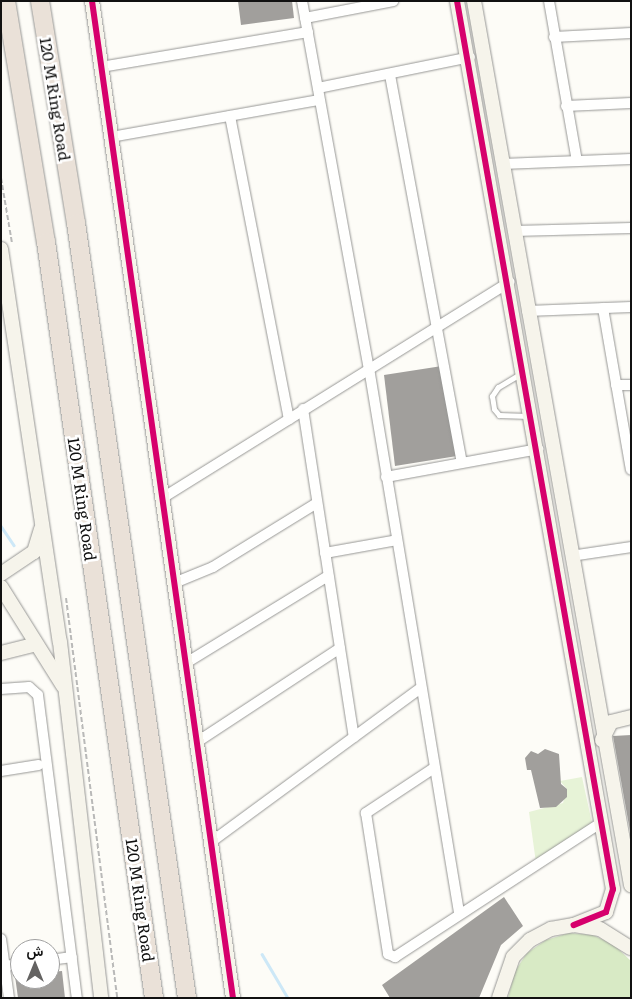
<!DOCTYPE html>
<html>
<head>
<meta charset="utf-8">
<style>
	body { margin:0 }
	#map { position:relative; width:632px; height:999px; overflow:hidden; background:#fdfcf7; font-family:Literata,Vazirmatn,serif }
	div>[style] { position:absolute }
	.green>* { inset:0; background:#e7f3d7 }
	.forest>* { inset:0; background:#d8eac5 }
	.stream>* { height:2.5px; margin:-1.25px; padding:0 1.25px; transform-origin:1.25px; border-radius:1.25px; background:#cde8f7 }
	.building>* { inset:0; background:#a19f9c }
	.path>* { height:2px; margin-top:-1px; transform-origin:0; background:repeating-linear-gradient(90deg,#b9b9b8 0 5px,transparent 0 7.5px) }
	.roads { filter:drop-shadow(0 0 1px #979795) drop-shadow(0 0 1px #979795) }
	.lane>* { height:5px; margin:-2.5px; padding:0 2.5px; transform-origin:2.5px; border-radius:2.5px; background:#fffffe }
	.street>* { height:10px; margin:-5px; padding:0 5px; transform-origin:5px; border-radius:5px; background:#fffffe }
	.secondary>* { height:14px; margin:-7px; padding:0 7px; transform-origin:7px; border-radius:7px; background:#f6f4eb }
	.highway>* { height:18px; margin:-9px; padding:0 9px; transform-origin:9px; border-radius:9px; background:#eae1d8 }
	.cycleway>* { height:6px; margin:-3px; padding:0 3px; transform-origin:3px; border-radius:3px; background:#d6006c }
	span { translate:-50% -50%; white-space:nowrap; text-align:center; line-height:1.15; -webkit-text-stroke:5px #fff; paint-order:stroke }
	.street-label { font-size:16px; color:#111 }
	.frame { position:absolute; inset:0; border:2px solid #111; pointer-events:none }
	.north { position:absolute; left:10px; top:939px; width:50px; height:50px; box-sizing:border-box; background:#fff; border:1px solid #a0a0a0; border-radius:50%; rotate:0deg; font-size:14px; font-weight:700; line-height:20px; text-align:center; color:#111 }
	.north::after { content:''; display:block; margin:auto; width:18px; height:22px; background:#646362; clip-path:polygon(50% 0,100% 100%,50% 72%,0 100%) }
</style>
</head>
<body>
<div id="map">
	<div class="green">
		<i style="clip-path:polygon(582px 777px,592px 823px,536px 863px,529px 812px,563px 803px,567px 789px,560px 781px)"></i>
	</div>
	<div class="forest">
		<i style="clip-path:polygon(569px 933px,593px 935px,614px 945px,631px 961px,631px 998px,508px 998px,515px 971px,527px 953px,546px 940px)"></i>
	</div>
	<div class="stream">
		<i style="left:1px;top:526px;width:23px;rotate:56deg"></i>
		<i style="left:262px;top:954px;width:51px;rotate:59.4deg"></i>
	</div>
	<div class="building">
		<i style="clip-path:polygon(238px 1px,292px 1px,294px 18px,241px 25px)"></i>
		<i style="clip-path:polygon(442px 366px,457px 456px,395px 466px,384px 375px)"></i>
		<i style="clip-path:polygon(631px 735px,631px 831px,630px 831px,613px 736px)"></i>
		<i style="clip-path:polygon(545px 749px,559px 754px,561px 784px,567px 789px,567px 797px,556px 807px,540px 808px,531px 770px,527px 770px,525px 758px,531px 751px,538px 754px)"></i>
		<i style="clip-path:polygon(504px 897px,523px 926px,501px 945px,479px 998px,390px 998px,382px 985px)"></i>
		<i style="clip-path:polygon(62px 971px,65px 998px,18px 998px,15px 976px,50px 979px,50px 972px)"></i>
	</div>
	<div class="path">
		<i style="left:1px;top:178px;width:66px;rotate:80.4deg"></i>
		<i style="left:66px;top:598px;width:403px;rotate:82.7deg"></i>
	</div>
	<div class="roads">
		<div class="lane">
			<i style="left:520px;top:374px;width:26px;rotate:149deg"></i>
			<i style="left:498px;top:387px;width:11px;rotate:124deg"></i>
			<i style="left:492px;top:396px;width:13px;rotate:81deg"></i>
			<i style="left:494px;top:409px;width:8px;rotate:50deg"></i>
			<i style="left:499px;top:415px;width:29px;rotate:2deg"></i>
		</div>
		<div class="street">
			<i style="left:302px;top:1px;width:373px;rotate:79.7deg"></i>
			<i style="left:369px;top:368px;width:551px;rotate:80.61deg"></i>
			<i style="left:549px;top:1px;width:162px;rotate:80.1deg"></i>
			<i style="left:305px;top:18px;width:90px;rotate:-10.9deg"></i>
			<i style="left:554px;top:37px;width:77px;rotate:-3deg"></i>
			<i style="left:101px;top:67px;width:210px;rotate:-9.6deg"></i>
			<i style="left:390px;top:75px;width:394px;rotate:79.5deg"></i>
			<i style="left:318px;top:88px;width:155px;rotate:-11.5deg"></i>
			<i style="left:566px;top:106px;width:65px;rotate:-2.6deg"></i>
			<i style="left:230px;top:116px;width:309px;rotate:79deg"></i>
			<i style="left:111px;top:137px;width:211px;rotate:-10.1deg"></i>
			<i style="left:502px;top:164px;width:129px;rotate:-2.2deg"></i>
			<i style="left:514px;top:231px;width:117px;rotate:-1.5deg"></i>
			<i style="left:603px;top:308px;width:164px;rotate:80.2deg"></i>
			<i style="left:527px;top:311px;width:104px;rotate:-2.2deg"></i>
			<i style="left:616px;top:385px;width:15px"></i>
			<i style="left:303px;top:409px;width:332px;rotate:81.2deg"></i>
			<i style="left:386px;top:477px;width:155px;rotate:-10.4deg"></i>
			<i style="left:164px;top:497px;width:407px;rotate:-31.9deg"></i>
			<i style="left:325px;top:553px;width:73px;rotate:-10.2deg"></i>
			<i style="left:571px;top:556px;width:61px;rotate:-8.5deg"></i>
			<i style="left:174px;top:583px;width:42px;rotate:-22.3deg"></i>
			<i style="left:213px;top:567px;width:122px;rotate:-31.6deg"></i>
			<i style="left:186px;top:663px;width:167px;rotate:-31.5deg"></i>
			<i style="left:1px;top:689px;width:28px;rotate:-4deg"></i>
			<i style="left:29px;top:687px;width:12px;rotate:42deg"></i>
			<i style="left:38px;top:695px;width:305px;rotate:82.7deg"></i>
			<i style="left:197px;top:742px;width:171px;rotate:-33.3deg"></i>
			<i style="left:434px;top:768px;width:82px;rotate:146.5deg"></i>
			<i style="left:366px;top:813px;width:143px;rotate:81.1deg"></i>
			<i style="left:388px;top:954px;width:8px;rotate:23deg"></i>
			<i style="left:395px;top:957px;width:247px;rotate:-33.1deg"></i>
			<i style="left:1px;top:771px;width:38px;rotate:-9deg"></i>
			<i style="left:211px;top:842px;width:260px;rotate:-36.3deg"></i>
			<i style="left:1px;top:939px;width:60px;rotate:82.3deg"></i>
			<i style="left:50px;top:960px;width:22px;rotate:-8deg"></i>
			<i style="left:5px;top:966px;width:15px;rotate:-8deg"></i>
		</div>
		<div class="secondary">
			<i style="left:92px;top:1px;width:1007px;rotate:81.95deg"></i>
			<i style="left:457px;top:1px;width:902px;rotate:80.04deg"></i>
			<i style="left:613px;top:889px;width:24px;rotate:107deg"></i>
			<i style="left:606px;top:912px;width:35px;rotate:158deg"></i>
			<i style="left:474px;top:1px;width:898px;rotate:79.93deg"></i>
			<i style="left:1px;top:249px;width:397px;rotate:81.5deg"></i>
			<i style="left:60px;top:642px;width:358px;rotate:83.4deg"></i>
			<i style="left:1px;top:574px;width:40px;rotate:-34deg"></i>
			<i style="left:34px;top:552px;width:24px;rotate:-73deg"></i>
			<i style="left:1px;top:587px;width:117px;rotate:57.9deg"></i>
			<i style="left:1px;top:653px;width:34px;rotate:-14deg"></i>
			<i style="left:602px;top:740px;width:20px;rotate:-63deg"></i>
			<i style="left:611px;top:722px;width:21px;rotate:-14deg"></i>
			<i style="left:499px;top:998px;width:43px;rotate:-71.1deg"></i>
			<i style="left:513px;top:957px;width:24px;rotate:-45deg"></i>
			<i style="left:530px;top:940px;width:24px;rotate:-28deg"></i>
			<i style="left:551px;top:929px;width:23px;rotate:-10deg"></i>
			<i style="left:574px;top:925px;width:26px;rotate:9deg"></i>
			<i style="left:600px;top:929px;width:36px;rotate:32deg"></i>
		</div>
		<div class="highway">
			<i style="left:6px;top:1px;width:244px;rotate:80.6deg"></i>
			<i style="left:46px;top:242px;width:764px;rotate:81.87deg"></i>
			<i style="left:40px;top:1px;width:225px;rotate:80.8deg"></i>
			<i style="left:76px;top:223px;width:783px;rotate:81.85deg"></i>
		</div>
	</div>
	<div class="cycleway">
		<i style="left:92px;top:1px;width:1007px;rotate:81.95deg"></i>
		<i style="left:457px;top:1px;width:902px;rotate:80.04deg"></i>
		<i style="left:613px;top:889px;width:24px;rotate:107deg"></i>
		<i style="left:606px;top:912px;width:35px;rotate:158deg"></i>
	</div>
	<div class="street-label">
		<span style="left:56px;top:99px;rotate:81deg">120 M Ring Road</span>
		<span style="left:83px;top:499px;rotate:82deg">120 M Ring Road</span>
		<span style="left:141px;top:900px;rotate:82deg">120 M Ring Road</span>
	</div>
	<div class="frame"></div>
	<div class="north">ش</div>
</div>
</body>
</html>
